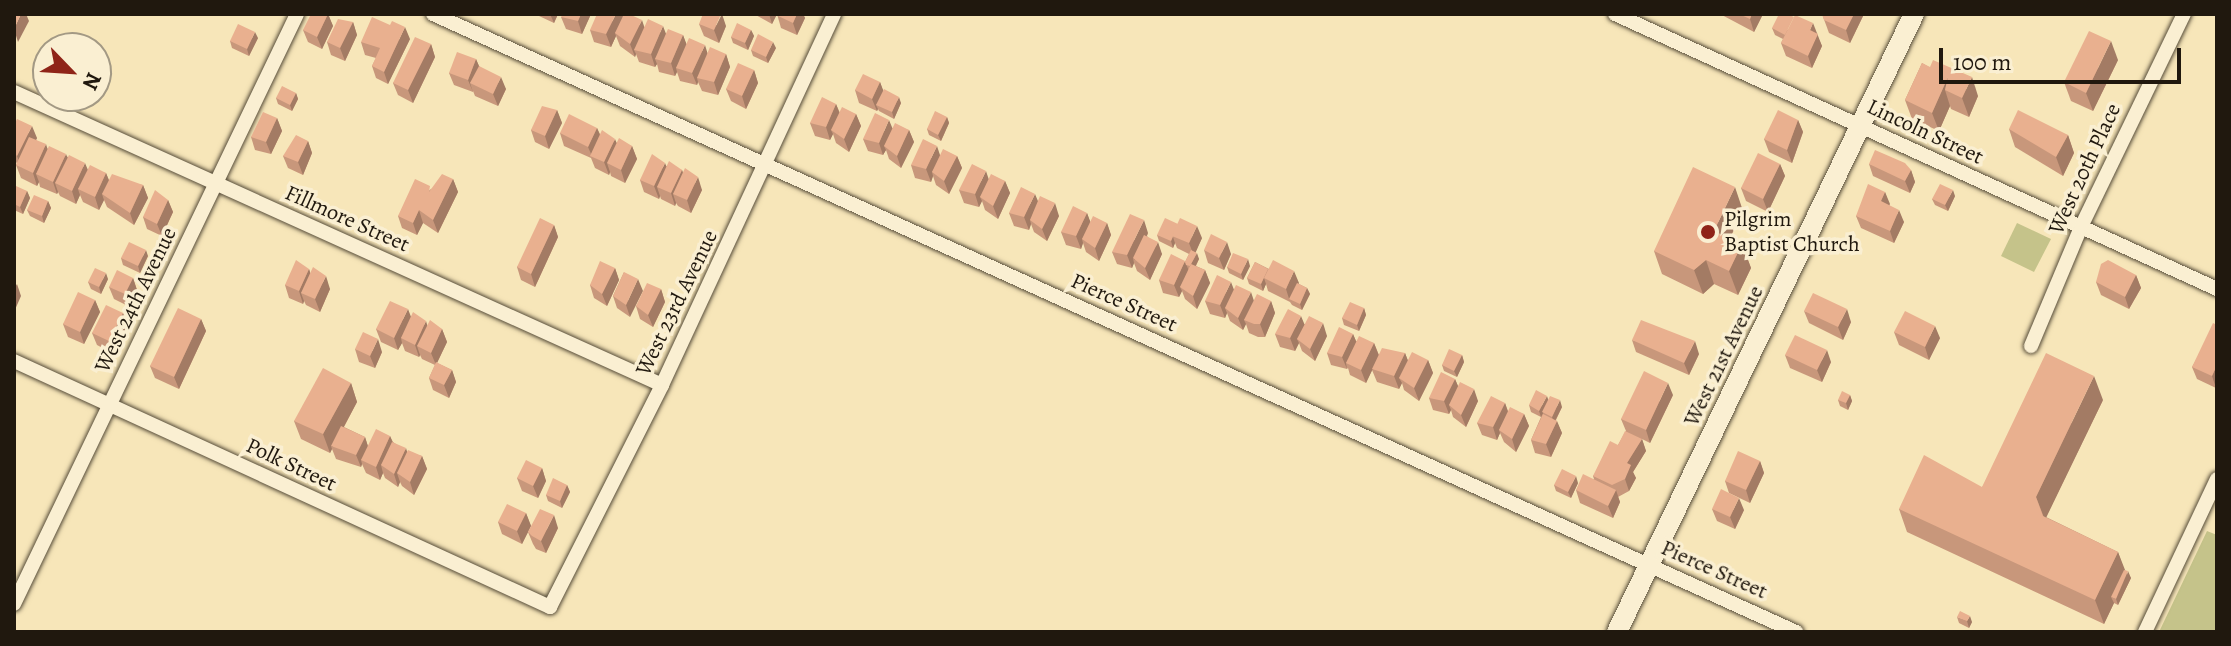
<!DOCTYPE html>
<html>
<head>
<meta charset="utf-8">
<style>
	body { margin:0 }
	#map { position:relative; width:2231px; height:646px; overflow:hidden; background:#f7e6b9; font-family:Alegreya,serif }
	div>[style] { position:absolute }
	.green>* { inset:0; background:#c5c38a }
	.roads { filter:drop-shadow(0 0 2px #564c39) drop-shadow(0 0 2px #564c39) }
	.street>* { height:14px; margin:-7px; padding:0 7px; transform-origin:7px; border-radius:7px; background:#faefd2 }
	.secondary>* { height:20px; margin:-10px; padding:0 10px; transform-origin:10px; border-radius:10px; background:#faefd2 }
	.wall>* { inset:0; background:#c8977b }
	.shaded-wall>* { inset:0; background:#a37b64 }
	.building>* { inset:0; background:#e9b08f }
	.dots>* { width:22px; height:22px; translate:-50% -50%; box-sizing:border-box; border:4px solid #faefd2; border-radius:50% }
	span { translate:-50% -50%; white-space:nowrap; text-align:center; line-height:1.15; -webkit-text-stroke:7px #faefd2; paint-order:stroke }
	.street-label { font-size:22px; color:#20180e }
	.poi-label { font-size:22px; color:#20180e }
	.left { translate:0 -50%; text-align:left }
	.frame { position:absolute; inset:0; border:16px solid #20180e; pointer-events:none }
	.north { position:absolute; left:32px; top:32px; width:80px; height:80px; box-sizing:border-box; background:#faefd2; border:2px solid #a39984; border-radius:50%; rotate:115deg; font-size:22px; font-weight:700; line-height:32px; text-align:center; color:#20180e }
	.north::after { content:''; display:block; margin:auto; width:28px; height:36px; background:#8f2418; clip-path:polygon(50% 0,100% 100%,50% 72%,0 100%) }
	.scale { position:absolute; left:1939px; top:48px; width:242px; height:36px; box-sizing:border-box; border:4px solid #20180e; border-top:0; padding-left:10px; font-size:24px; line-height:28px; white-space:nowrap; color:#20180e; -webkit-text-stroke:6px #faefd2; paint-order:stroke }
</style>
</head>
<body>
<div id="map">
	<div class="green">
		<i style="clip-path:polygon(2017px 223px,2051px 239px,2034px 272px,2001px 256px)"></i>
		<i style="clip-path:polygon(2207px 531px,2217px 535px,2217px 632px,2159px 632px)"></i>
	</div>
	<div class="roads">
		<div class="street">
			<i style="left:433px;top:14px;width:1497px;rotate:24.39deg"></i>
			<i style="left:1615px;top:14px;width:662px;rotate:24.55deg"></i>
			<i style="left:14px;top:92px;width:711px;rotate:24.33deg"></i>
			<i style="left:2031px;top:346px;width:129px;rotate:-67.2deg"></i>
			<i style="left:2081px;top:227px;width:237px;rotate:-64.2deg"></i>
			<i style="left:14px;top:361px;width:590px;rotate:24.65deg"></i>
			<i style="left:550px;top:607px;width:249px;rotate:-63.2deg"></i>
			<i style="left:662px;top:385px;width:409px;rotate:-65.1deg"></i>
			<i style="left:14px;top:604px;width:654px;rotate:-64.37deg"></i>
			<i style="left:2145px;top:632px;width:169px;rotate:-64.8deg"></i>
		</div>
		<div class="secondary">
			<i style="left:1617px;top:632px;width:686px;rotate:-64.33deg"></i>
		</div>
	</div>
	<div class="wall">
		<i style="clip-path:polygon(328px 14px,333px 26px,322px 49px,308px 42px,303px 30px)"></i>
		<i style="clip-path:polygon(538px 14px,558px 14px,554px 23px,539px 16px)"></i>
		<i style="clip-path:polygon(591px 14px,582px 34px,566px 29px,561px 17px)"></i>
		<i style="clip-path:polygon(754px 14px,777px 14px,772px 24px)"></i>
		<i style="clip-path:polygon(777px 14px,803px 14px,805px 18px,797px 35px,781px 28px)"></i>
		<i style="clip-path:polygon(1720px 14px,1763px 14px,1754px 32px)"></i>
		<i style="clip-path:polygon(1822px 14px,1864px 14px,1850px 43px,1829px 33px)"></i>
		<i style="clip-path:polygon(623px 17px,644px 27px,666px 34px,683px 35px,686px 44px,708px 54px,726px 54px,730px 67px,718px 95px,702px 91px,698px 82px,697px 85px,680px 81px,677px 72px,675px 76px,659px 72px,657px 64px,655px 67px,639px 62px,636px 54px,635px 57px,620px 46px,616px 36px,611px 47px,594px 42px,590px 30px)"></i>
		<i style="clip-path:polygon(353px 22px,357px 35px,345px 61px,331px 55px,327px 42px)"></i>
		<i style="clip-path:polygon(699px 24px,726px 26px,719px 43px,704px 36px)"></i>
		<i style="clip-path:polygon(1772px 28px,1816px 33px,1822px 46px,1812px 68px,1786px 56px,1781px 43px,1783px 39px,1775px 35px)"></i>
		<i style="clip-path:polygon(751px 30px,754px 36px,748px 50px,733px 43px,731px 37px)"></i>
		<i style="clip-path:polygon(258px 38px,249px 56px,232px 48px,230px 41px)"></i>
		<i style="clip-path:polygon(410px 39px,388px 84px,376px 78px,372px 66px,376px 58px,365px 55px,361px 42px)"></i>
		<i style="clip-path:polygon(431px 44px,435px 57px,413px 103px,398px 95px,393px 83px)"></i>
		<i style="clip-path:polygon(776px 48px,768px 63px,753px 56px,751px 50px)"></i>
		<i style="clip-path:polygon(476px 59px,479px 66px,506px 89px,498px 106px,475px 96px,473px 91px,473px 92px,454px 85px,449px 73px)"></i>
		<i style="clip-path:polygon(2118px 60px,2093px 111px,2071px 101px,2064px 82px)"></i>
		<i style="clip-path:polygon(1922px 63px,1978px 96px,1969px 117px,1951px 109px,1950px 106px,1939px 131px,1912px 119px,1905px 100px)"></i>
		<i style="clip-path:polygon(754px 70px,758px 83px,746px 109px,731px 101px,726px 89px)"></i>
		<i style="clip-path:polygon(880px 82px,883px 91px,901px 103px,894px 119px,879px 111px,878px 109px,877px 111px,859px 103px,855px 90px)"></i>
		<i style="clip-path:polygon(296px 93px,298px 99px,292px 111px,278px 104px,276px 98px)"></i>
		<i style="clip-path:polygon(836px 104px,840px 113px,856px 114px,861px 126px,849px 152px,836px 143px,833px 134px,830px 140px,815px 136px,810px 123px)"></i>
		<i style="clip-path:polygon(557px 110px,562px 123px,549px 149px,535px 142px,531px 130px)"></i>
		<i style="clip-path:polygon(947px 117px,949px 123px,941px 141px,929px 135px,927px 129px)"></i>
		<i style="clip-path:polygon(277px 118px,282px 131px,271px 154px,255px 150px,251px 137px)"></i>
		<i style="clip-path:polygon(1798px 120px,1803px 132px,1792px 163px,1769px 152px,1764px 139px)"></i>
		<i style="clip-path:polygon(14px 125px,37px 138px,36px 140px,48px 149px,68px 157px,88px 170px,106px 173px,109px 180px,143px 185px,148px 198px,134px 225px,107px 207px,104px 200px,99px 210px,83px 202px,80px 195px,76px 204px,60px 196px,58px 192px,57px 194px,40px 187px,39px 182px,37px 186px,21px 178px,16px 165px,17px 163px,14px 161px)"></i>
		<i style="clip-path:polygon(597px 128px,600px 134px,617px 143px,632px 146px,637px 159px,625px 183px,611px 176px,610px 172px,609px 175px,595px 168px,591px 158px,564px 146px,560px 133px)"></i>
		<i style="clip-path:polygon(893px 128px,909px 130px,914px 142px,901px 168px,889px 159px,886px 150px,883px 155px,868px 151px,863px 139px)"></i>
		<i style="clip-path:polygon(2009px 129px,2068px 135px,2074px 153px,2063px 176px,2015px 147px)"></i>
		<i style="clip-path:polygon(308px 141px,312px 153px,303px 175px,288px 168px,283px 156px)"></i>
		<i style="clip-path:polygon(940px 155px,957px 156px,962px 168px,949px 194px,936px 185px,933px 176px,931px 182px,915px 178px,911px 165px)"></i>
		<i style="clip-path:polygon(1780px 164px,1785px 176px,1768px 212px,1746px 201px,1741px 188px)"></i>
		<i style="clip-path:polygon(1869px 164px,1911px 170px,1915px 182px,1910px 193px,1873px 176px)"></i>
		<i style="clip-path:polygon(666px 166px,682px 170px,683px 173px,702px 190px,691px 213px,678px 206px,676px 203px,675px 206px,661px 199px,660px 196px,659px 199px,644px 192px,640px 180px)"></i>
		<i style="clip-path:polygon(453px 179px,458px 192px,438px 233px,423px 223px,417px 235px,402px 228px,398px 216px,431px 189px)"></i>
		<i style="clip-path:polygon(989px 179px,1005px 181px,1010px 193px,998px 219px,985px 210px,982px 201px,979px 207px,964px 203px,959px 190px)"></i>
		<i style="clip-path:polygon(14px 190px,27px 191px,30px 198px,23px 214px,14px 210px)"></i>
		<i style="clip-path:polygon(1885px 192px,1889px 205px,1904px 222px,1894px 243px,1861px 228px,1856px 216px)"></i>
		<i style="clip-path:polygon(1955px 196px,1948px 211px,1935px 205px,1932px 199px)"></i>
		<i style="clip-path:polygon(168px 200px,173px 212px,162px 236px,147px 229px,143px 217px)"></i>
		<i style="clip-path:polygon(48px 201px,51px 208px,44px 223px,30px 216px,27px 210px)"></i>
		<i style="clip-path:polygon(1038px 202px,1059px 216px,1047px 241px,1034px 232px,1031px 224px,1029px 230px,1014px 226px,1009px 213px)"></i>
		<i style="clip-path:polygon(1743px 211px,1730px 238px,1742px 244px,1751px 268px,1738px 295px,1714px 284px,1703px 294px,1662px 274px,1654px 251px)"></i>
		<i style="clip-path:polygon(1087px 213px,1090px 222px,1107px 223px,1111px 235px,1099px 261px,1086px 252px,1083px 243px,1081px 249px,1066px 245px,1061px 232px)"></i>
		<i style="clip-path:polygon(554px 225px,558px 237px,535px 287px,521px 280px,517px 267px)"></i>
		<i style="clip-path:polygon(1148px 233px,1147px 236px,1162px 254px,1150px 280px,1137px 271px,1134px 263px,1132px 268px,1117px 264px,1112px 252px)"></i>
		<i style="clip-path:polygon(1157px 235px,1202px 238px,1195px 253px,1199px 259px,1196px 266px,1205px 270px,1210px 283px,1197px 309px,1185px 299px,1182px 291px,1179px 297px,1163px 293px,1159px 280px,1185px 262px,1189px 254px,1177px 248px,1175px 243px,1173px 248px,1159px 241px)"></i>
		<i style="clip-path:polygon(1204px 250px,1231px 254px,1224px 270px,1208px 263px)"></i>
		<i style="clip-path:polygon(148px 256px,140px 273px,123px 265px,121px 258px)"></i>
		<i style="clip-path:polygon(1255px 262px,1307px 288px,1310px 294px,1302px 310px,1292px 305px,1290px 302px,1268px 291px,1266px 284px,1263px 291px,1249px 284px,1247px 278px)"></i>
		<i style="clip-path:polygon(1250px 266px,1243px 280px,1229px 273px,1227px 267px)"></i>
		<i style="clip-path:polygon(615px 268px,619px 280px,607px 306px,594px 298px,590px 285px)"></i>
		<i style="clip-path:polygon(309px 269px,310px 273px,330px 289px,320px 312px,306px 305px,304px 301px,303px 304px,289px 298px,285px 285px)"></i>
		<i style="clip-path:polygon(624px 272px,630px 317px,617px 308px,613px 296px)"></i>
		<i style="clip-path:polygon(2136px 275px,2141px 288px,2129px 309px,2101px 295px,2096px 282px)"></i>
		<i style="clip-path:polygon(133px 278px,137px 290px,130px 307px,114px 299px,109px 287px)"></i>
		<i style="clip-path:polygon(108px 279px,101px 294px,91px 289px,88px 282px)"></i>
		<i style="clip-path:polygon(661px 289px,665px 302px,653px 327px,640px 319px,636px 306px)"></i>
		<i style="clip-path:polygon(1234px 290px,1254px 301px,1271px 301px,1275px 313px,1265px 337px,1258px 337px,1249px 333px,1246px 324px,1243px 330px,1230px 321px,1227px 313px,1225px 318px,1210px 314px,1205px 301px)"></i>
		<i style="clip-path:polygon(95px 300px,100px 312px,84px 344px,68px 337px,63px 324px)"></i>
		<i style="clip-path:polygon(1364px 308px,1366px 315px,1359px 331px,1344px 325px,1342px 318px)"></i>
		<i style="clip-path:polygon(1804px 311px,1851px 322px,1843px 340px,1809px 323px)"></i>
		<i style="clip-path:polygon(123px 313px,127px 326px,114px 354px,97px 345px,92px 333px)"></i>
		<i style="clip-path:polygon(411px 317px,427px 326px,442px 329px,447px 342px,437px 363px,452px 370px,456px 382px,449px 398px,433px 390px,429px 378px,435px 365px,422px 359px,420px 355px,419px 357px,405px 351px,402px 343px,398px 350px,381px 342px,376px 329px)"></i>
		<i style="clip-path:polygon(201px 319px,206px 331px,179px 389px,155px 378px,150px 366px)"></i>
		<i style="clip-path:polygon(1305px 324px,1327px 336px,1315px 361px,1302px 351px,1299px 343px,1295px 351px,1280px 347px,1275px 334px)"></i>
		<i style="clip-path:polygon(2217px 325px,2216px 388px,2197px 379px,2192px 367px)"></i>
		<i style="clip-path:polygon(1894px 332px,1940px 338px,1929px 360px,1899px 345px)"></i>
		<i style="clip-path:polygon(1353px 334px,1356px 341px,1374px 343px,1379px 355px,1405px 353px,1408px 361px,1428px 360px,1433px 373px,1419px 401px,1404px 390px,1402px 383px,1399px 389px,1377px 382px,1372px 370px,1366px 383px,1350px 375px,1348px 368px,1347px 369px,1331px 365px,1327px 353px)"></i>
		<i style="clip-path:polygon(1632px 340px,1699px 354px,1689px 375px,1636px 352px)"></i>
		<i style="clip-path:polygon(355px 349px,382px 352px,375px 368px,359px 362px)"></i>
		<i style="clip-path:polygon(1462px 355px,1464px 362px,1457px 377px,1444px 371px,1442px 365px)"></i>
		<i style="clip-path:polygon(1785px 355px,1831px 362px,1822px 382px,1790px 368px)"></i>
		<i style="clip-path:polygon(1455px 379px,1458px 386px,1478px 401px,1466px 427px,1453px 417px,1451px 410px,1449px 414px,1433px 410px,1429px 398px)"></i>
		<i style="clip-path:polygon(351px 383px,357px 402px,344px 427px,365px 437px,368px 446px,390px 436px,393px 442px,407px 452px,422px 456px,427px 469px,414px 495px,402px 486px,400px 482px,398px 487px,385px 478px,383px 473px,380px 480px,366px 473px,362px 464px,361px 467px,336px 459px,332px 449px,330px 453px,301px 439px,294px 421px)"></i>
		<i style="clip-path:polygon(1673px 395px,1650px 443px,1642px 439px,1646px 451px,1633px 472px,1636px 478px,1629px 491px,1618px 497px,1620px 502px,1613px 518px,1580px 503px,1576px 490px,1594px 479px,1593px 476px,1618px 445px,1626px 431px,1621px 419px)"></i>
		<i style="clip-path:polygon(1850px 395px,1852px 401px,1848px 410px,1840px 406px,1838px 400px)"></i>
		<i style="clip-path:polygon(2103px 400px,2046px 517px,2118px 552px,2124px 570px,2131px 578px,2118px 605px,2114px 603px,2104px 624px,1907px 532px,1899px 509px,1982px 487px)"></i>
		<i style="clip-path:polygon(1505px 403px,1508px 411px,1524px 414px,1529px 426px,1516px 452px,1504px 442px,1500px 433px,1497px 440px,1482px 435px,1477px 423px)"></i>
		<i style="clip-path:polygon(1529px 405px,1562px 407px,1556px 420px,1562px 433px,1551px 457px,1535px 453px,1531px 440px,1541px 417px,1531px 412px)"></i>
		<i style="clip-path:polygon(1760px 461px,1764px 473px,1750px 503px,1729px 493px,1725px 481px)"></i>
		<i style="clip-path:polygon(542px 468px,546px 481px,538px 498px,522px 491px,517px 478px)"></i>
		<i style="clip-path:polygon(1578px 483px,1571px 498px,1556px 491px,1554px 485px)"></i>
		<i style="clip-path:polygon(567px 485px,570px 492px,562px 508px,548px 501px,546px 495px)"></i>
		<i style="clip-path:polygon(1712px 509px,1744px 510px,1735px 529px,1717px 521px)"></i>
		<i style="clip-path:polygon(526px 513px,531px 526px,522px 544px,502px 534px,498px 522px)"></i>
		<i style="clip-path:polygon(558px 528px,546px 553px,536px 549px,533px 544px,528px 532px)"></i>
		<i style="clip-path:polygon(1957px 617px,1972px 622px,1969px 628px,1959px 623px)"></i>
	</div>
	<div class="shaded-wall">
		<i style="clip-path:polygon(21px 14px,26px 14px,29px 21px,18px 42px,14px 29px)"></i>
		<i style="clip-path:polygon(328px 14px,333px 26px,322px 49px,317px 37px)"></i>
		<i style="clip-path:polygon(550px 14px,558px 14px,554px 23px)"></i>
		<i style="clip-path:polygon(581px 14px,591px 14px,582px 34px,578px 21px)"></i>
		<i style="clip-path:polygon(616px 14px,622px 14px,624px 19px,615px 33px,616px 36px,611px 47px,606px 34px)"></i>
		<i style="clip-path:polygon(722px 14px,726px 26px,719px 43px,714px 30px)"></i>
		<i style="clip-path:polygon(769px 14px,777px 14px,772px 24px)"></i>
		<i style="clip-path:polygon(797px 14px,803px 14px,805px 18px,797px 35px,793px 23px)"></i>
		<i style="clip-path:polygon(1752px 14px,1763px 14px,1754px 32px,1750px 19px)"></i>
		<i style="clip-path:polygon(1854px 14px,1864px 14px,1850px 43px,1846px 30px)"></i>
		<i style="clip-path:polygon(642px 20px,646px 32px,634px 50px,636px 54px,635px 57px,630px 44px)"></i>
		<i style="clip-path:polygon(353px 22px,357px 35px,345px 61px,340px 48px)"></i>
		<i style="clip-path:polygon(1813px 23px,1822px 46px,1812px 68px,1808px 56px,1810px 30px)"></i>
		<i style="clip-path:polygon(663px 26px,668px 39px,655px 59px,657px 64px,655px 67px,651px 54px)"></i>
		<i style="clip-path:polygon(405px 27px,410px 39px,388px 84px,384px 72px)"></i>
		<i style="clip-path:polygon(751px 30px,754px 36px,748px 50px,745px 43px)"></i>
		<i style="clip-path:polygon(255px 32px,258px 38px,249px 56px,247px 49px)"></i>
		<i style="clip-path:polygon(683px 35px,688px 48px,676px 68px,677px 72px,675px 76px,671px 63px)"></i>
		<i style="clip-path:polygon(2111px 41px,2118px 60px,2093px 111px,2086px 93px)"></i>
		<i style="clip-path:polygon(773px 42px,776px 48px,768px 63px,766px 57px)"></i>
		<i style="clip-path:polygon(431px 44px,435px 57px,413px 103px,408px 90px)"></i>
		<i style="clip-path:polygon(705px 45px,709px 58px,697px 78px,698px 82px,697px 85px,692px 73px)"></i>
		<i style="clip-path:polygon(726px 54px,730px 67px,718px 95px,714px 82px)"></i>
		<i style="clip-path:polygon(476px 59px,481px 71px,470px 83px,473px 92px,468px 80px)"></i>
		<i style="clip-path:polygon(754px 70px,758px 83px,746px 109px,742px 96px)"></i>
		<i style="clip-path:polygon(501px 77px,506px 89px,498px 106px,493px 94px)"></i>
		<i style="clip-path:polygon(1948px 77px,1945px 90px,1950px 106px,1939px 131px,1932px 113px)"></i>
		<i style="clip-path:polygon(1972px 77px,1978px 96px,1969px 117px,1962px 98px)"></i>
		<i style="clip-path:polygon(880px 82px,885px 95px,876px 105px,878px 109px,877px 111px,872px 99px)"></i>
		<i style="clip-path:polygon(296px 93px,298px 99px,292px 111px,290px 105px)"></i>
		<i style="clip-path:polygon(899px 97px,901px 103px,894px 119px,892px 112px)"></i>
		<i style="clip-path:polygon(836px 104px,841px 117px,831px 130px,833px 134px,830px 140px,826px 127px)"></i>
		<i style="clip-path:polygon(557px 110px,562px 123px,549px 149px,545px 136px)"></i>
		<i style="clip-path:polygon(856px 114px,861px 126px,849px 152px,844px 139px)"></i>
		<i style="clip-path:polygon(947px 117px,949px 123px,941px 141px,938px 135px)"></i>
		<i style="clip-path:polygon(277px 118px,282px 131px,271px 154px,266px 142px)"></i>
		<i style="clip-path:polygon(889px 120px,894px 132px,884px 146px,886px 150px,883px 155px,879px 143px)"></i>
		<i style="clip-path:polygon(1798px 120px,1803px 132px,1792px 163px,1787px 150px)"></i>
		<i style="clip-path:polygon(32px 126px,37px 138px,22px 168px,17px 156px)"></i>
		<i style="clip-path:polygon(597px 128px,602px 140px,592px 156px,588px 147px)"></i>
		<i style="clip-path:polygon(909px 130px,914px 142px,901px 168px,897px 156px)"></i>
		<i style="clip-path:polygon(2068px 135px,2074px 153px,2063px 176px,2056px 157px)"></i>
		<i style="clip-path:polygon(615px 139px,620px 151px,607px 163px,610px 172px,609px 175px,604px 162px)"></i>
		<i style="clip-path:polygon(308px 141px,312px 153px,303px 175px,298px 162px)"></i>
		<i style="clip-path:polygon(46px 144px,50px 157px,36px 174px,39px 182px,37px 186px,33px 173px)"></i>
		<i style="clip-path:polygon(632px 146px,637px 159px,625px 183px,621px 170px)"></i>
		<i style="clip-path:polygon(937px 146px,941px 158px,932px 172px,933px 176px,931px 182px,926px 169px)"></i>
		<i style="clip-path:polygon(66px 154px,71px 166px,55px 183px,58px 192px,57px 194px,53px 182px)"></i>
		<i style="clip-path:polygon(957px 156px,962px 168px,949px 194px,944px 181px)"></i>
		<i style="clip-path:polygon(85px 163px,90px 175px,78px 189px,80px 195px,76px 204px,72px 191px)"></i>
		<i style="clip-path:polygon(665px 163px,670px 175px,657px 187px,660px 196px,659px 199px,654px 186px)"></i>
		<i style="clip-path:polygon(1780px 164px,1785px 176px,1768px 212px,1763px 199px)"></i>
		<i style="clip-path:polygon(682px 170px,686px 182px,673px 194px,676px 203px,675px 206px,671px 193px)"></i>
		<i style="clip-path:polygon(1911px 170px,1915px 182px,1910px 193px,1905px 181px)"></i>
		<i style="clip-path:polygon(986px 171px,990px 183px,980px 197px,982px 201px,979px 207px,975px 194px)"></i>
		<i style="clip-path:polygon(106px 173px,111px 186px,102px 194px,104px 200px,99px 210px,95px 197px)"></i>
		<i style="clip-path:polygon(698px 177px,702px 190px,691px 213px,687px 200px)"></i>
		<i style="clip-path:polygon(453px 179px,458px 192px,438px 233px,433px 220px)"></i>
		<i style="clip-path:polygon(1005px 181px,1010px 193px,998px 219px,993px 206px)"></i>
		<i style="clip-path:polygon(143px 185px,148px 198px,134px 225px,130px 213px)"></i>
		<i style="clip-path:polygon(1735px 187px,1743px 211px,1722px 254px,1714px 231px)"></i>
		<i style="clip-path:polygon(1953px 190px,1955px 196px,1948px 211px,1945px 205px)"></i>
		<i style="clip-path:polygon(27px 191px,30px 198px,23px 214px,20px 207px)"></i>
		<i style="clip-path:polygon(1885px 192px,1890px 204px,1885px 214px,1881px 201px)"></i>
		<i style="clip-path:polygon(1035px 194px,1040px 206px,1030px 220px,1031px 224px,1029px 230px,1024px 217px)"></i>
		<i style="clip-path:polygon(168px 200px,173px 212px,162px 236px,157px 224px)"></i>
		<i style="clip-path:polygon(48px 201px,51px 208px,44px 223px,42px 216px)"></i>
		<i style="clip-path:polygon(1055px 203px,1059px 216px,1047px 241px,1042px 229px)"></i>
		<i style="clip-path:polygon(419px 210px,423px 223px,417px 235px,413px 223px)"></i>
		<i style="clip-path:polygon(1899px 210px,1904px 222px,1894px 243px,1890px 231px)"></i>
		<i style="clip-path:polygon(1087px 213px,1092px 226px,1082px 239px,1083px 243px,1081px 249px,1076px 236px)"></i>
		<i style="clip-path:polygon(1144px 220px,1148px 233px,1135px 260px,1133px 258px,1134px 263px,1132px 268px,1127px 255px)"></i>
		<i style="clip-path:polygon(1107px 223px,1111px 235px,1099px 261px,1095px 248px)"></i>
		<i style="clip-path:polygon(554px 225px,558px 237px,535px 287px,531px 274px)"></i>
		<i style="clip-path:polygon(1197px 226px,1202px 238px,1194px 256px,1189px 243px)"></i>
		<i style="clip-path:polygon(1173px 237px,1175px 243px,1173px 248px,1171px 241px)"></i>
		<i style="clip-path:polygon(1158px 242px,1162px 254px,1150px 280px,1145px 268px)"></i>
		<i style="clip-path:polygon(1227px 242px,1231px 254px,1224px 270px,1219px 258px)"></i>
		<i style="clip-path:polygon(1742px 244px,1751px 268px,1738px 295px,1729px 271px)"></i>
		<i style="clip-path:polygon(146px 250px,148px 256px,140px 273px,138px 266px)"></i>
		<i style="clip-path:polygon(1197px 253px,1199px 259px,1192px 273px,1190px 266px)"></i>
		<i style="clip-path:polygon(1248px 259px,1250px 266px,1243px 280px,1241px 274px)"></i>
		<i style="clip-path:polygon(1706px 260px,1714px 284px,1703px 294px,1694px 270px)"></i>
		<i style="clip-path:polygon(1185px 261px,1190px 274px,1180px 287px,1182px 291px,1179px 297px,1174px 285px)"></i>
		<i style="clip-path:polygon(615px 268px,619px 280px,607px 306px,602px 294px)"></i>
		<i style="clip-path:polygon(309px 269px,313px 281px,301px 293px,304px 301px,303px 304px,299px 291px)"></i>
		<i style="clip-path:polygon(1268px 269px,1264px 278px,1266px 284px,1263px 291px,1261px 284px)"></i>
		<i style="clip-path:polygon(1205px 270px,1210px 283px,1197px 309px,1193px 296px)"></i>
		<i style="clip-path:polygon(1294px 271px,1299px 283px,1291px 299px,1289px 299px,1290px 302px,1286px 289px)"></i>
		<i style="clip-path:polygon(106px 273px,108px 279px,101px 294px,99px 287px)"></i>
		<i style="clip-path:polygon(2136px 275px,2141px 288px,2129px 309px,2125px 297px)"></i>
		<i style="clip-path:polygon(326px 276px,330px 289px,320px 312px,315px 299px)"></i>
		<i style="clip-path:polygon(133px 278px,137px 290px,130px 307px,125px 294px)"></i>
		<i style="clip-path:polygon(638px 279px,643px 291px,630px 317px,626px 305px)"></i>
		<i style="clip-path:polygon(1231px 282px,1236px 295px,1225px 308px,1227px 313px,1225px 318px,1220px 305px)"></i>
		<i style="clip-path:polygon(17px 284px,21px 296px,14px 312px,14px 289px)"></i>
		<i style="clip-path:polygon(1307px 288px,1310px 294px,1302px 310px,1300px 304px)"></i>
		<i style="clip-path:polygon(661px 289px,665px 302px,653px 327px,648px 315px)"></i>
		<i style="clip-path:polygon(1251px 292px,1255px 304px,1244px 320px,1246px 324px,1243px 330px,1238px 318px)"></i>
		<i style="clip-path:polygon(95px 300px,100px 312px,84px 344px,80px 332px)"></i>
		<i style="clip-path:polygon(1271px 301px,1275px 313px,1265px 337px,1260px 324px)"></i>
		<i style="clip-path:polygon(1364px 308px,1366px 315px,1359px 331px,1357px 325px)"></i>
		<i style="clip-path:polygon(408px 309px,413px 322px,401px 338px,402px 343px,398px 350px,394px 338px)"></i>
		<i style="clip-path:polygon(1847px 309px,1851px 322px,1843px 340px,1838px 327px)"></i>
		<i style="clip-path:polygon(123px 313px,127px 326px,114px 354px,109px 341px)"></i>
		<i style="clip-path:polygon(1301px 316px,1306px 328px,1297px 339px,1299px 343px,1295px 351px,1290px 338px)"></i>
		<i style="clip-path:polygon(201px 319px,206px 331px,179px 389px,174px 377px)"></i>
		<i style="clip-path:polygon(426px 321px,430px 334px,417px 346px,420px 355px,419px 357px,415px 345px)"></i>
		<i style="clip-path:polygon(1323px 323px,1327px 336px,1315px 361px,1310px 349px)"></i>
		<i style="clip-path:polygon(1935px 326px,1940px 338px,1929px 360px,1925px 347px)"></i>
		<i style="clip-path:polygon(442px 329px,447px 342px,436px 365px,431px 353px)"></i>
		<i style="clip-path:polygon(1353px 334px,1358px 346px,1346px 363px,1347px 369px,1342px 357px)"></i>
		<i style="clip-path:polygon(378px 339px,382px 352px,375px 368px,370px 356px)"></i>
		<i style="clip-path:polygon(1695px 341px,1699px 354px,1689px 375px,1684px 363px)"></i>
		<i style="clip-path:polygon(1374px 343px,1379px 356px,1366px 383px,1361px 370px)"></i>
		<i style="clip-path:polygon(1827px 350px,1831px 362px,1822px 382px,1817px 370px)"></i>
		<i style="clip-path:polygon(1405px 353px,1410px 366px,1399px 378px,1402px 383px,1399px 389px,1394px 376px)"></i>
		<i style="clip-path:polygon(1462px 355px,1464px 362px,1457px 377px,1454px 371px)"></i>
		<i style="clip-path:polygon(1428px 360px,1433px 373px,1419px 401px,1414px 388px)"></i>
		<i style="clip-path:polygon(2217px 365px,2217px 387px,2216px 388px,2212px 376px)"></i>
		<i style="clip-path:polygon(452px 370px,456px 382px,449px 398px,444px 385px)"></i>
		<i style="clip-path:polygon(2094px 376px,2103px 400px,2045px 520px,2036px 497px)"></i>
		<i style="clip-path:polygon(1455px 379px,1460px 391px,1449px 405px,1451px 410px,1449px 414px,1444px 401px)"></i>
		<i style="clip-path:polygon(351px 383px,357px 402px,333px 447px,331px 446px,332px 449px,330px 453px,323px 434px)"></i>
		<i style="clip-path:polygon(1668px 383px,1673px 395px,1650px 443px,1646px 430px)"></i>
		<i style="clip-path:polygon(1474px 389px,1478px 401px,1466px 427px,1461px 415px)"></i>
		<i style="clip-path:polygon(1850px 395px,1852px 401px,1848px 410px,1846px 403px)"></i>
		<i style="clip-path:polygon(1547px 396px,1549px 402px,1541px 417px,1539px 411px)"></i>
		<i style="clip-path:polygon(1560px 400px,1562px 407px,1554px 423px,1552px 417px)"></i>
		<i style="clip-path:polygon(1505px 403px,1509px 415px,1499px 430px,1500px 433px,1497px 440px,1493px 427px)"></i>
		<i style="clip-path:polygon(1524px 414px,1529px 426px,1516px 452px,1512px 439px)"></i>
		<i style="clip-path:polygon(1557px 421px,1562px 433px,1551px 457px,1546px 444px)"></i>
		<i style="clip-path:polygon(390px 436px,395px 448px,381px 465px,383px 473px,380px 480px,376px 467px)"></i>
		<i style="clip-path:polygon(365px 437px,369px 450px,361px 460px,362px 464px,361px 467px,356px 455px)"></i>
		<i style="clip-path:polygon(1642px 439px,1646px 451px,1633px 472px,1636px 478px,1629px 491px,1625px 479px,1627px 463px)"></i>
		<i style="clip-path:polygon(406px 448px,410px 461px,397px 473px,400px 482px,398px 487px,394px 474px)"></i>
		<i style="clip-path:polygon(422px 456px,427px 469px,414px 495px,410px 482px)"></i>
		<i style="clip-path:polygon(1760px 461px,1764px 473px,1750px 503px,1746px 490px)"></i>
		<i style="clip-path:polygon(542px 468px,546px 481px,538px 498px,533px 486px)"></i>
		<i style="clip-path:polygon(1576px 476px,1578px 483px,1571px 498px,1568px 492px)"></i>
		<i style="clip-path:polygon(567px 485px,570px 492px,562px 508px,560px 501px)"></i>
		<i style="clip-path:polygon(1616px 490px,1620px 502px,1613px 518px,1608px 506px)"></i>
		<i style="clip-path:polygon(1739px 498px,1744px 510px,1735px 529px,1730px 517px)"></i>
		<i style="clip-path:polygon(526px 513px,531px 526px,522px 544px,517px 531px)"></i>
		<i style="clip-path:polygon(554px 515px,558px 528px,546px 553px,541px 541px)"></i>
		<i style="clip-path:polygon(2118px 552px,2127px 575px,2128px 571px,2131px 578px,2118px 605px,2116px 599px,2111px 597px,2114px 603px,2104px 624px,2095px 600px)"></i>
		<i style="clip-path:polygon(1970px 616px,1972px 622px,1969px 628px,1967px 621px)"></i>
	</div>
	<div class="building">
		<i style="clip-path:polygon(14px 14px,21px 14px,14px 29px)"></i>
		<i style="clip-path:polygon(311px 14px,328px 14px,317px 37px,303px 30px)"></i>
		<i style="clip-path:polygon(563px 14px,581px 14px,578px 21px,561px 17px)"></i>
		<i style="clip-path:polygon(597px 14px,616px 14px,606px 34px,590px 30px)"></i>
		<i style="clip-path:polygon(624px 14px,629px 14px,642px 20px,630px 44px,615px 33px)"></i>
		<i style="clip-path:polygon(703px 14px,721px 14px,714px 30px,699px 24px)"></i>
		<i style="clip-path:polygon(777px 14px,797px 14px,793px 23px,776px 15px)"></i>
		<i style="clip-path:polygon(1739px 14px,1752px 14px,1750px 19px)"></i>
		<i style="clip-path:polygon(1779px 14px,1787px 14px,1794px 17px,1785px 35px,1772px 28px)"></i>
		<i style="clip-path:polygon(1822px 14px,1854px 14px,1846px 30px,1824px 20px)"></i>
		<i style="clip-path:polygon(1795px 15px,1813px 23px,1810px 30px,1818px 34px,1808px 56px,1781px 43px)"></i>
		<i style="clip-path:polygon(372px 17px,390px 25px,392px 21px,405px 27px,384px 72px,372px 66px,380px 48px,361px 42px)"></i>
		<i style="clip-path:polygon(338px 19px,353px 22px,340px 48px,327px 42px)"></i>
		<i style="clip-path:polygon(648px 19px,663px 26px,651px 54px,634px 50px)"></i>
		<i style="clip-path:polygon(737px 23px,751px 30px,745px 43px,731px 37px)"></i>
		<i style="clip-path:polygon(238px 24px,255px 32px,247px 49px,230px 41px)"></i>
		<i style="clip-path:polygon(668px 29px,683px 35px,671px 63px,655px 59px)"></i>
		<i style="clip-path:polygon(2089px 31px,2111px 41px,2086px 93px,2064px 82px)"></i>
		<i style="clip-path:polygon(758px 34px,773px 42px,766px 57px,751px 50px)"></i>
		<i style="clip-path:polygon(415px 37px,431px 44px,408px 90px,393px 83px)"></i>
		<i style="clip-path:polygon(689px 38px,705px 45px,692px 73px,676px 68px)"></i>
		<i style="clip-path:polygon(710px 47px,726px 54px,714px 82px,697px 78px)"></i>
		<i style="clip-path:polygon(457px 52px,476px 59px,468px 80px,449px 73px)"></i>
		<i style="clip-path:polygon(1933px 60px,1972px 77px,1962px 98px,1945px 90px,1948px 77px,1932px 113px,1905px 100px,1922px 63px,1930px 67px)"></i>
		<i style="clip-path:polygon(738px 63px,754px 70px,742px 96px,726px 89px)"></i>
		<i style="clip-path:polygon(479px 66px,501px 77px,493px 94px,470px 83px)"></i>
		<i style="clip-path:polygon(863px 74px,880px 82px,872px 99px,855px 90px)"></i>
		<i style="clip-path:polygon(282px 86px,296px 93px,290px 105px,276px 98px)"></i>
		<i style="clip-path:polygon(884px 89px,899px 97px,892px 112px,876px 105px)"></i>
		<i style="clip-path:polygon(822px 97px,836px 104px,826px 127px,810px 123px)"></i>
		<i style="clip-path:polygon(542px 106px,557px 110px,545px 136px,531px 130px)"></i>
		<i style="clip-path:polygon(842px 107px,856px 114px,844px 139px,831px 130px)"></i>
		<i style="clip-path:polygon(1778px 110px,1798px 120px,1787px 150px,1764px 139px)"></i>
		<i style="clip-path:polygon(2018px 110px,2068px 135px,2056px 157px,2009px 129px)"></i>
		<i style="clip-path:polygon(935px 111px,947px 117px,938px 135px,927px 129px)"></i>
		<i style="clip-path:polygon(263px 112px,277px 118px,266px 142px,251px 137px)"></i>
		<i style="clip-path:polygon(875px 113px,889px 120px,879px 143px,863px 139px)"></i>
		<i style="clip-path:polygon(569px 114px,597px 128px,588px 147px,560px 133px)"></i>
		<i style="clip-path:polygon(17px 119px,32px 126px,17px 156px,14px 153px,14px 125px)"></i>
		<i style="clip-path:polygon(895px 123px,909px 130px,897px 156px,884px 146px)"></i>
		<i style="clip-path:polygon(602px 130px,615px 139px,604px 162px,590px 156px)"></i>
		<i style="clip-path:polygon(296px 135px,308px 141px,298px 162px,283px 156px)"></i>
		<i style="clip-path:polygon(29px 137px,46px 144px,33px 173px,16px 165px)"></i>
		<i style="clip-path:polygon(619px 138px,632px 146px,621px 170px,607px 163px)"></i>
		<i style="clip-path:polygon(923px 139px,937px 146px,926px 169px,911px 165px)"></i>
		<i style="clip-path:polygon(49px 146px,66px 154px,53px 182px,36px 174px)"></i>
		<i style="clip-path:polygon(943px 149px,957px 156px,944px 181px,932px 172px)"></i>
		<i style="clip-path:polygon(1875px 150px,1905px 163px,1911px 170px,1905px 181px,1869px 164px)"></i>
		<i style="clip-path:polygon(1758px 153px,1780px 164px,1763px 199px,1741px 188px)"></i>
		<i style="clip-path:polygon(652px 154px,665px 163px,654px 186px,640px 180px)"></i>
		<i style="clip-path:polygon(69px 155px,85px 163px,72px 191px,55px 183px)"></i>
		<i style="clip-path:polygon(669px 161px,682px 170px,671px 193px,657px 187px)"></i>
		<i style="clip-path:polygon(972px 164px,986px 171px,975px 194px,959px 190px)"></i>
		<i style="clip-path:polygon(90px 165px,106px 173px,95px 197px,78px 189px)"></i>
		<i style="clip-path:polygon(1693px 167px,1735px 187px,1714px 231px,1742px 244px,1729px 271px,1706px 260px,1694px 270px,1654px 251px)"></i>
		<i style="clip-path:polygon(685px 168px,698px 177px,687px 200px,673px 194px)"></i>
		<i style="clip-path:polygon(112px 174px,143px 185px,130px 213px,102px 194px)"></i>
		<i style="clip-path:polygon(442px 174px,453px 179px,433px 220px,419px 210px,413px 223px,398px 216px,415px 179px,430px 186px,429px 192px)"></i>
		<i style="clip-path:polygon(991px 174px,1005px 181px,993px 206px,980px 197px)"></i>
		<i style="clip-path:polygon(1868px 184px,1885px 192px,1881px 201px,1899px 210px,1890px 231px,1856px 216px)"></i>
		<i style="clip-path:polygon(1940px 184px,1953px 190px,1945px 205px,1932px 199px)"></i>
		<i style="clip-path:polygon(16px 186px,27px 191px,20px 207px,14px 204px,14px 190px)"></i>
		<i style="clip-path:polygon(1021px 187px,1035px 194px,1024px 217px,1009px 213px)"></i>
		<i style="clip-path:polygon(155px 190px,168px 200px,157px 224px,143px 217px)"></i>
		<i style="clip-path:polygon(34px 195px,48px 201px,42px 216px,27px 210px)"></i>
		<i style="clip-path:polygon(1040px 196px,1055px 203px,1042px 229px,1030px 220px)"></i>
		<i style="clip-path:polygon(1073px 206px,1087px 213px,1076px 236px,1061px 232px)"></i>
		<i style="clip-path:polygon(1130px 214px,1144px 220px,1127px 255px,1112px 252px)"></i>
		<i style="clip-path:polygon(1093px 216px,1107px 223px,1095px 248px,1082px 239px)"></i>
		<i style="clip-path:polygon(540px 218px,554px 225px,531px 274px,517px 267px)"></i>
		<i style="clip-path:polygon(1165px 218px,1178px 224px,1171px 241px,1157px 235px)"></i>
		<i style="clip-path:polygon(1180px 218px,1197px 226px,1189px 243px,1172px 236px)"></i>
		<i style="clip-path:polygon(1211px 234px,1227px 242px,1219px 258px,1204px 250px)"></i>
		<i style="clip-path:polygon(1144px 235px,1158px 242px,1145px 268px,1133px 258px)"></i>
		<i style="clip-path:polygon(129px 242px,146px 250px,138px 266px,121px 258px)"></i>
		<i style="clip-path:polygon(1191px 250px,1197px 253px,1190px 266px,1186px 265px,1185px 262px)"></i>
		<i style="clip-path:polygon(1233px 253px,1248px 259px,1241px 274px,1227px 267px)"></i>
		<i style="clip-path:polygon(1171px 254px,1185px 261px,1174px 285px,1159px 280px)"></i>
		<i style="clip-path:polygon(296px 260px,309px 269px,299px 291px,285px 285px)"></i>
		<i style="clip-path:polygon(1273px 260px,1294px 271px,1286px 289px,1264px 278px)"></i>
		<i style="clip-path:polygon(2108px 260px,2136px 275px,2125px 297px,2096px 282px,2101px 264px)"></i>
		<i style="clip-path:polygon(600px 261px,615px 268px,602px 294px,590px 285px)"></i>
		<i style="clip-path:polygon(1255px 262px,1268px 269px,1261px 284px,1247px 278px)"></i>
		<i style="clip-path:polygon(1191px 264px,1205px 270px,1193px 296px,1180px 287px)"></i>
		<i style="clip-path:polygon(313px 267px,326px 276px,315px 299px,301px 293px)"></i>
		<i style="clip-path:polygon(95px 268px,106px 273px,99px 287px,88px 282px)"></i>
		<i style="clip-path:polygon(117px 270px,133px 278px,125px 294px,109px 287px)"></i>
		<i style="clip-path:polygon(624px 272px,638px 279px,626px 305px,613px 296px)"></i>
		<i style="clip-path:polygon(1217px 275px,1231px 282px,1220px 305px,1205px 301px)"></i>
		<i style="clip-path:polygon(647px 283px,661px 289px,648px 315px,636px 306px)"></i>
		<i style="clip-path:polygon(1297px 283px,1307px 288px,1300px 304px,1289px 299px)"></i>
		<i style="clip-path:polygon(1236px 285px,1251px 292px,1238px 318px,1225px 308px)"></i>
		<i style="clip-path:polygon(78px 292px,95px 300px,80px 332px,63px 324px)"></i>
		<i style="clip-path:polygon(1813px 293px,1847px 309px,1838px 327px,1804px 311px)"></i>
		<i style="clip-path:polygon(1257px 294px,1271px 301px,1260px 324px,1254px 324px,1244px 320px)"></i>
		<i style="clip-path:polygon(390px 301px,408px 309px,394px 338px,376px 329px)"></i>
		<i style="clip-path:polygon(1350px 302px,1364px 308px,1357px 325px,1342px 318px)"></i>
		<i style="clip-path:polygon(106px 305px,123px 313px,109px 341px,92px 333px)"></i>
		<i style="clip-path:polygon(178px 308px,201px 319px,174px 377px,150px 366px)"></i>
		<i style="clip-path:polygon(1288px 309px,1301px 316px,1290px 338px,1275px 334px)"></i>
		<i style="clip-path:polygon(1905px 311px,1935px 326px,1925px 347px,1894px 332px)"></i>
		<i style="clip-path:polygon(413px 312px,426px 321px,415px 345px,401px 338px)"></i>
		<i style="clip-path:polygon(1309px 316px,1323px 323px,1310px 349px,1297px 339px)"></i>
		<i style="clip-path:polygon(430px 320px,442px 329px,431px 353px,417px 346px)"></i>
		<i style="clip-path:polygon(1641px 320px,1695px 341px,1684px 363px,1632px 340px)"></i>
		<i style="clip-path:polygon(2213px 323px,2217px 325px,2217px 365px,2212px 376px,2192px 367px)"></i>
		<i style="clip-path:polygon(1339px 327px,1353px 334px,1342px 357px,1327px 353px)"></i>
		<i style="clip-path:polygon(363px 332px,378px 339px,370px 356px,355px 349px)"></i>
		<i style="clip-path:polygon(1795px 335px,1827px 350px,1817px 370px,1785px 355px)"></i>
		<i style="clip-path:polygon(1359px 336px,1374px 343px,1361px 370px,1346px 363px)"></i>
		<i style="clip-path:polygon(1382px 348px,1405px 353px,1394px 376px,1372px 369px)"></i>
		<i style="clip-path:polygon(1449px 349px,1462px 355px,1454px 371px,1442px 365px)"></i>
		<i style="clip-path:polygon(1412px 352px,1428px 360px,1414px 388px,1399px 378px)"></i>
		<i style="clip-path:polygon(2046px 353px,2094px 376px,2036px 497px,2043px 516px,2118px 552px,2095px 600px,1899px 509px,1924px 455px,1982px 487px)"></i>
		<i style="clip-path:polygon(436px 362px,452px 370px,444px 385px,429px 378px)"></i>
		<i style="clip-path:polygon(323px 368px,351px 383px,323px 434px,294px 421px)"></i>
		<i style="clip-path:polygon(1644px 371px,1668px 383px,1646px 430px,1621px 419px)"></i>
		<i style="clip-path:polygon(1441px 372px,1455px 379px,1444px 401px,1429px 398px)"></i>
		<i style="clip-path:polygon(1460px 382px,1474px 389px,1461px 415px,1449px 405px)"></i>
		<i style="clip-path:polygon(1536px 390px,1547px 396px,1539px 411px,1529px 405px)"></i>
		<i style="clip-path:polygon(1842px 391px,1850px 395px,1846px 403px,1838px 400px)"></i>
		<i style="clip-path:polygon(1491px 396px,1505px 403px,1493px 427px,1477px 423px)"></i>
		<i style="clip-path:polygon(1550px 396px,1560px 400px,1552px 417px,1542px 412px)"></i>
		<i style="clip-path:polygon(1510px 407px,1524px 414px,1512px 439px,1499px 430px)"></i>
		<i style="clip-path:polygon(1543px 414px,1557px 421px,1546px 444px,1531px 440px)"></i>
		<i style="clip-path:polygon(341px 426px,365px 437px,356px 455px,331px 446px)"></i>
		<i style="clip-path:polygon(376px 429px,390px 436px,376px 467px,361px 460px)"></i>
		<i style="clip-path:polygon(1625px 431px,1642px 439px,1627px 463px,1631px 465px,1625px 479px,1612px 485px,1593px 476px,1610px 441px,1618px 445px)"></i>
		<i style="clip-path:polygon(392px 442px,406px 448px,394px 474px,381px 465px)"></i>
		<i style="clip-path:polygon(408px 450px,422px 456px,410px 482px,397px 473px)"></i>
		<i style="clip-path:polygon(1738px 451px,1760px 461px,1746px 490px,1725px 481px)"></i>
		<i style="clip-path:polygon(526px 460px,542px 468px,533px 486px,517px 478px)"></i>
		<i style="clip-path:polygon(1562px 469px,1576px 476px,1568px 492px,1554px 485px)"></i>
		<i style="clip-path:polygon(1583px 474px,1616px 490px,1608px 506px,1576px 490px)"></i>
		<i style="clip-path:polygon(553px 478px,567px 485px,560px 501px,546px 495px)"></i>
		<i style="clip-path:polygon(1721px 489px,1739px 498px,1730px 517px,1712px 509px)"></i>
		<i style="clip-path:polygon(507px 504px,526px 513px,517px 531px,498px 522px)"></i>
		<i style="clip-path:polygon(540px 509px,554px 515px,541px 541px,532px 536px,528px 532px)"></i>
		<i style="clip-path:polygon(2124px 570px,2128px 571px,2116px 599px,2111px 597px)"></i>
		<i style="clip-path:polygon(1960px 611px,1970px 616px,1967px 621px,1957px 617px)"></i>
	</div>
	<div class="dots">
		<i style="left:1708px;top:232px;background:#8f2418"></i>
	</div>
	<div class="street-label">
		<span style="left:1925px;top:132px;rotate:25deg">Lincoln Street</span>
		<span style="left:2085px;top:169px;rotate:-65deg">West 20th Place</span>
		<span style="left:347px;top:219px;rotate:24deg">Fillmore Street</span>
		<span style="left:136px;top:300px;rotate:-64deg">West 24th Avenue</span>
		<span style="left:677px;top:303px;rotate:-64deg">West 23rd Avenue</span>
		<span style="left:1124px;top:303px;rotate:24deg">Pierce Street</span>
		<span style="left:1724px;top:356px;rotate:-64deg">West 21st Avenue</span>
		<span style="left:291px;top:465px;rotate:25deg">Polk Street</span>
		<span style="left:1714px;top:570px;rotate:24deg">Pierce Street</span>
	</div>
	<div class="poi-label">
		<span class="left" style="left:1724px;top:232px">Pilgrim<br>Baptist Church</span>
	</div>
	<div class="frame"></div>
	<div class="north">N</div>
	<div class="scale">100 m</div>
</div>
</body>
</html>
